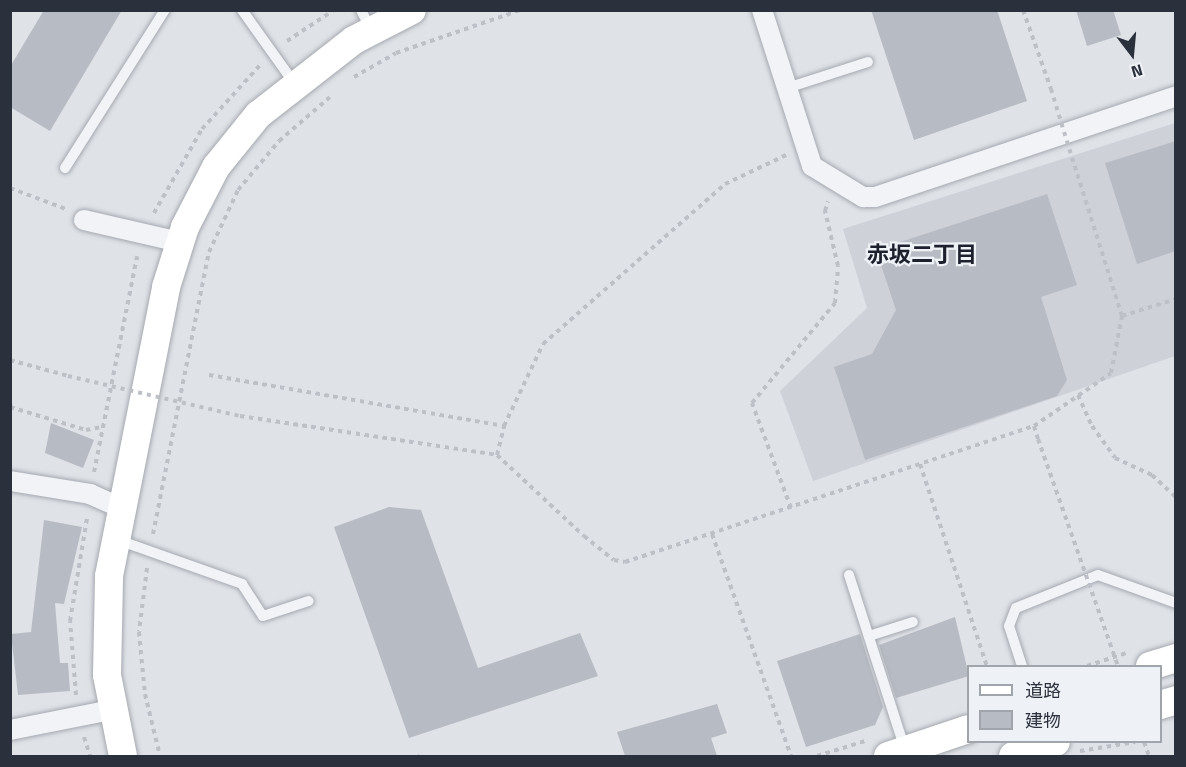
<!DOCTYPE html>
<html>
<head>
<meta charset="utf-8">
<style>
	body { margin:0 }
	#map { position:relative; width:1186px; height:767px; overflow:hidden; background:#dfe2e7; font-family:"Titillium Web","Noto Sans JP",sans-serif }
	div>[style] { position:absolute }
	.built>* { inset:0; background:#ced1d8 }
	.building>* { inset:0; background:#b7bbc3 }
	.path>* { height:4px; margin-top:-2px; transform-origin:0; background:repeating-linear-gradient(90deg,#bdc0c6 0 4.5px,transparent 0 9px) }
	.roads { filter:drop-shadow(0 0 2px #a5a9b0) drop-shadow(0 0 2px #a5a9b0) }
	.lane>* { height:10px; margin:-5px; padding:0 5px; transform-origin:5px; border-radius:5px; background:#f1f3f6 }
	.street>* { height:20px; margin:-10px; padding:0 10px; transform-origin:10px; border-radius:10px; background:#f1f3f6 }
	.secondary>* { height:28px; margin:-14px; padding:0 14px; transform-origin:14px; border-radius:14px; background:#fff }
	.path-bridge>* { height:4px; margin-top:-2px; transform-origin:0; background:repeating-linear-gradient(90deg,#bdc0c6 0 4.5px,transparent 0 9px) }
	span { translate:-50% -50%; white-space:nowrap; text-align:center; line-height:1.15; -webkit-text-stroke:4.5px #eef1f5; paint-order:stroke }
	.neighbourhood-label { font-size:22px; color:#1c212d; font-weight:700 }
	.frame { position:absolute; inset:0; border:12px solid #2a303c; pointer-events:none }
	.legend { position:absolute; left:967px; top:665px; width:195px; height:78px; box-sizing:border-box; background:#eef1f5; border:2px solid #a0a4ab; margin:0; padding:8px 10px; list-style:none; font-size:18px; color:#2a303c }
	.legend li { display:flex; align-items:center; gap:12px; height:30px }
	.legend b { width:30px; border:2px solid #a0a4ab }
	.north { position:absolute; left:1102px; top:24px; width:60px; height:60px; -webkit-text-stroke:4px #eef1f5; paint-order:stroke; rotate:164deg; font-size:16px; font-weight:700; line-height:24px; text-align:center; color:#2a303c }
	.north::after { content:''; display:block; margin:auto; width:21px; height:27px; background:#2a303c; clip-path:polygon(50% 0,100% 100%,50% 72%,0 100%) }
</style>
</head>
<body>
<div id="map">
	<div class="built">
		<i style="clip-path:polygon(1175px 123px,1175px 356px,813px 481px,780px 391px,867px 308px,843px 229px)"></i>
	</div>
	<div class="building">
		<i style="clip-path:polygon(44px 10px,122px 10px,50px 131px,10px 107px,10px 67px)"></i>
		<i style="clip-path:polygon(871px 10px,997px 10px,1027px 101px,914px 140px)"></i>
		<i style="clip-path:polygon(1076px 10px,1113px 10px,1121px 35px,1087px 46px)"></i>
		<i style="clip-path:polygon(1176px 141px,1176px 251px,1137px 264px,1105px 163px)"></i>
		<i style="clip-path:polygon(1047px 194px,1077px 285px,1041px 297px,1067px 380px,1057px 396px,865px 460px,834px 367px,872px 354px,896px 310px,876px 250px)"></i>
		<i style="clip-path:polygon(51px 423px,94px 440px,83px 468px,45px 453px)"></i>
		<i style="clip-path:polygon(389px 507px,421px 510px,478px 668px,580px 633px,598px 676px,409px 738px,334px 527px)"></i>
		<i style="clip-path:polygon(44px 520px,82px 527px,64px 604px,55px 603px,60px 663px,68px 663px,70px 691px,18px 695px,11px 634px,31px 632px)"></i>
		<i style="clip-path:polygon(955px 617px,969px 676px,896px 698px,879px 645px)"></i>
		<i style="clip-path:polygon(860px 634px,883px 707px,875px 725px,806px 747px,777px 661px)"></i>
		<i style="clip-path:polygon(717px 704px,727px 733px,711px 738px,717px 756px,625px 756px,617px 732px)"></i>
	</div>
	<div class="path">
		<i style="left:1023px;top:10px;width:84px;rotate:70.5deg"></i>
		<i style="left:287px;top:41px;width:56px;rotate:-33.4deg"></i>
		<i style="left:354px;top:77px;width:48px;rotate:-29.7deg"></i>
		<i style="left:396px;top:53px;width:131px;rotate:-19.1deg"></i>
		<i style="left:10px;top:188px;width:60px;rotate:20.6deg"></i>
		<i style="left:154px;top:213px;width:97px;rotate:-60.3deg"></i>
		<i style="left:202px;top:129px;width:88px;rotate:-47.8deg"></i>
		<i style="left:1122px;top:316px;width:57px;rotate:-17.5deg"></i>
		<i style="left:10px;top:360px;width:60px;rotate:15.4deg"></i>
		<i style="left:209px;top:375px;width:299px;rotate:9.8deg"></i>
		<i style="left:1078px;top:395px;width:34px;rotate:66deg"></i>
		<i style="left:1092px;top:426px;width:39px;rotate:54deg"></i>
		<i style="left:1115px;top:458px;width:41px;rotate:24.7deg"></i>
		<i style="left:1152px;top:475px;width:33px;rotate:43deg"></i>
		<i style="left:10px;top:407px;width:79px;rotate:16.8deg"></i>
		<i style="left:86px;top:430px;width:15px;rotate:-11deg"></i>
		<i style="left:240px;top:416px;width:260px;rotate:8.6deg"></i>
		<i style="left:497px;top:455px;width:119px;rotate:43deg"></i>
		<i style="left:584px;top:536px;width:38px;rotate:39deg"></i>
		<i style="left:614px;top:560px;width:11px;rotate:10deg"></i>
		<i style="left:625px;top:562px;width:431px;rotate:-18.4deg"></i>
		<i style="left:1034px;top:426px;width:93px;rotate:-34.5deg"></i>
		<i style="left:1111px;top:373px;width:58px;rotate:-79.1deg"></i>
		<i style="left:1122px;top:316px;width:159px;rotate:-107.5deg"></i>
		<i style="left:1034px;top:426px;width:14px;rotate:73deg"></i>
		<i style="left:497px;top:455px;width:30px;rotate:-76deg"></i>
		<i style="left:504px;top:426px;width:91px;rotate:-64.6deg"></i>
		<i style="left:543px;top:344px;width:242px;rotate:-41.3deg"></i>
		<i style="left:725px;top:184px;width:68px;rotate:-25.4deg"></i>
		<i style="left:920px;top:464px;width:213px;rotate:71.7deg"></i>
		<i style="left:94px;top:472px;width:220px;rotate:-78.7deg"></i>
		<i style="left:791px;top:508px;width:112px;rotate:-110.4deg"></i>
		<i style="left:752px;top:403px;width:130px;rotate:-50.3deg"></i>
		<i style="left:835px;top:303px;width:37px;rotate:-85deg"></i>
		<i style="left:838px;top:266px;width:57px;rotate:-103.3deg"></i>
		<i style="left:825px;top:211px;width:10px;rotate:-73deg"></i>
		<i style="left:153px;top:534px;width:288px;rotate:-78.8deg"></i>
		<i style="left:209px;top:252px;width:68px;rotate:-64.9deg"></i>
		<i style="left:238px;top:190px;width:64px;rotate:-50.1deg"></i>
		<i style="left:279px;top:141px;width:67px;rotate:-40.8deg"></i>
		<i style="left:712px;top:534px;width:236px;rotate:70.4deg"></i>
		<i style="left:147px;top:568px;width:64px;rotate:97.1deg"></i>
		<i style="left:139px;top:632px;width:62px;rotate:84.5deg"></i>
		<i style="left:145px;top:694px;width:64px;rotate:76.4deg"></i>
		<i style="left:1087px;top:666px;width:41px;rotate:-18.4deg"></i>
		<i style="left:76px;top:695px;width:74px;rotate:-94.6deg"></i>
		<i style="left:70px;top:621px;width:104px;rotate:-80.6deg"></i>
		<i style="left:84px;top:737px;width:20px;rotate:72deg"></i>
		<i style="left:1144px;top:742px;width:15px;rotate:70deg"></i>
		<i style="left:1080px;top:751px;width:56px;rotate:-9.3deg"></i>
		<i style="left:417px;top:755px;width:1px;rotate:45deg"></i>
		<i style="left:817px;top:756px;width:50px;rotate:-17.4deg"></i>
	</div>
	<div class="roads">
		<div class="lane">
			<i style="left:242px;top:10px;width:90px;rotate:54.5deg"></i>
			<i style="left:361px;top:10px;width:22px;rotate:63deg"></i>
			<i style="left:787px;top:88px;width:85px;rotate:-17.8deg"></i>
			<i style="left:65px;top:168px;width:187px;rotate:-57.7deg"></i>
			<i style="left:118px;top:540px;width:132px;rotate:19.5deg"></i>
			<i style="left:242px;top:584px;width:38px;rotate:57deg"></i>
			<i style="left:263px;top:616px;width:48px;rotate:-18.1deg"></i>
			<i style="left:849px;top:575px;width:183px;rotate:72.2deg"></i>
			<i style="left:869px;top:636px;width:46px;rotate:-17.7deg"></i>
			<i style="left:1022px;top:666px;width:42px;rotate:-108deg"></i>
			<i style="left:1009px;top:626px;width:19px;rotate:-69deg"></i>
			<i style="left:1016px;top:608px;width:88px;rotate:-21.9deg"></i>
			<i style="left:1098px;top:575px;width:83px;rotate:19.7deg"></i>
		</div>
		<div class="street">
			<i style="left:762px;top:10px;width:164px;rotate:72.2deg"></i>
			<i style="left:812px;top:166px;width:60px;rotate:31.3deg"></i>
			<i style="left:863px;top:197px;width:12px"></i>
			<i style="left:875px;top:197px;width:317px;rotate:-18.5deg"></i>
			<i style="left:84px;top:220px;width:98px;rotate:13deg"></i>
			<i style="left:10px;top:481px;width:81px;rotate:9.2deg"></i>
			<i style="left:90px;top:494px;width:32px;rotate:24deg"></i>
			<i style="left:10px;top:730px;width:103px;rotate:-11.2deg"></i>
		</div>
		<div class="secondary">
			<i style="left:1150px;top:666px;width:27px;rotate:-17deg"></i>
			<i style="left:1160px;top:705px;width:17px;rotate:-17deg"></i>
			<i style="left:123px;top:756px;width:83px;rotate:-101.2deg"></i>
			<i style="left:107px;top:675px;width:99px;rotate:-88.8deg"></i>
			<i style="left:109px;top:576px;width:295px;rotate:-78.8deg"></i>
			<i style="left:166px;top:287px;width:63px;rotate:-72.4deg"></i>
			<i style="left:185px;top:227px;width:68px;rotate:-62.7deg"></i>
			<i style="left:216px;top:167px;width:67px;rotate:-51.1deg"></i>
			<i style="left:258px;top:115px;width:122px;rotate:-38deg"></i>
			<i style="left:354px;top:40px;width:65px;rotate:-27.3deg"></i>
			<i style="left:888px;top:756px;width:84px;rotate:-18.6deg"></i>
			<i style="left:1013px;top:756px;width:45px;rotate:-18deg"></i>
		</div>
	</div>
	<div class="path-bridge">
		<i style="left:1051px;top:89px;width:78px;rotate:73deg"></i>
		<i style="left:68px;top:376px;width:177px;rotate:13.1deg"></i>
		<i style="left:1038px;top:439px;width:241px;rotate:70.6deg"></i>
	</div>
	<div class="neighbourhood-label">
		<span style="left:922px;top:255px">赤坂二丁目</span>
	</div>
	<div class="frame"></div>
	<ul class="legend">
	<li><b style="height:8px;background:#fff"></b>道路</li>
	<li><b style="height:16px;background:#b7bbc3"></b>建物</li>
	</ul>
	<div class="north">N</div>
</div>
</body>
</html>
